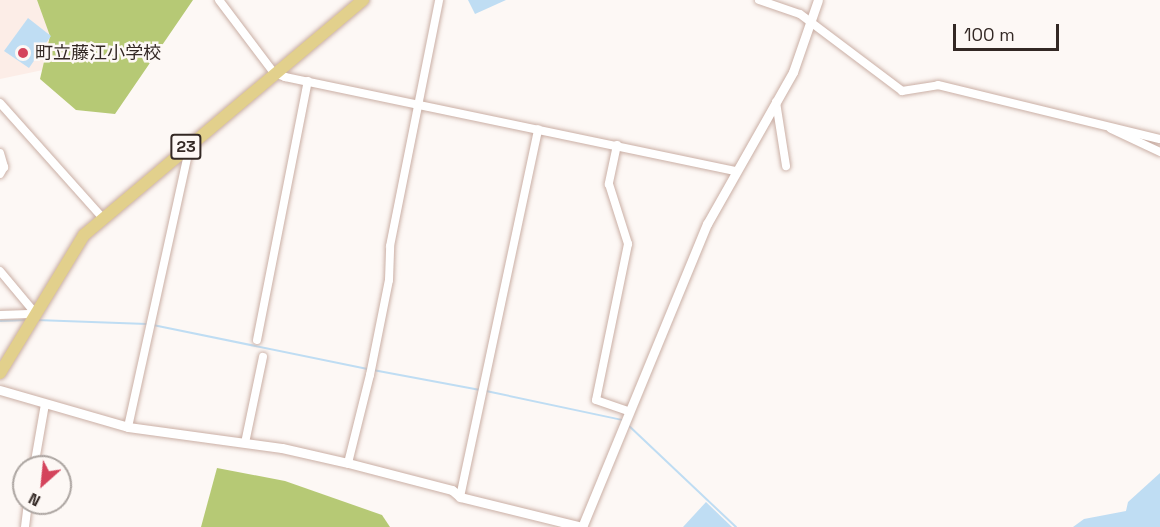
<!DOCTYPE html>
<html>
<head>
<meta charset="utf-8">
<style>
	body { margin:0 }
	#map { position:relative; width:1160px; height:527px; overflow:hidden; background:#fdf8f5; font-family:"Space Grotesk","Noto Sans JP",sans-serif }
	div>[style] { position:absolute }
	.built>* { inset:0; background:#fcede7 }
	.forest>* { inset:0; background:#b6c975 }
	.water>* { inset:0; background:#bfddf3 }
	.stream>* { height:2px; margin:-1px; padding:0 1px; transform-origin:1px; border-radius:1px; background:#bfddf3 }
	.roads { filter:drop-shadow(0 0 2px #caafa5) drop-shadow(0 0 2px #caafa5) }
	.minor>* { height:8px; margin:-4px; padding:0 4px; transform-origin:4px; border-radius:4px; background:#fff }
	.tertiary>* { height:9px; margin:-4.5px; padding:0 4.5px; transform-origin:4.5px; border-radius:4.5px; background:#fff }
	.primary>* { height:12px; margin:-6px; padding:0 6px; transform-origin:6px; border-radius:6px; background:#e2d08c }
	.dots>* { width:16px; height:16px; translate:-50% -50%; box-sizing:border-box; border:3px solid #fdf8f5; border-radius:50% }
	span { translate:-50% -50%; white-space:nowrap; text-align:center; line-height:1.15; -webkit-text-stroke:5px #fdf8f5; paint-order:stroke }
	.shield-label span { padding:2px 4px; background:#fdf8f5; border:2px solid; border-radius:4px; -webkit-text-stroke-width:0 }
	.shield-label { font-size:16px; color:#332824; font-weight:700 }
	.poi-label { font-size:18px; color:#332824 }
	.left { translate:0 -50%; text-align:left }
	.north { position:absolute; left:12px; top:455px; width:60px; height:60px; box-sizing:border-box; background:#fdf8f5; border:2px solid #aca5a1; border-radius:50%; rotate:207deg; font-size:16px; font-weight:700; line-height:24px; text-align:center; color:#332824 }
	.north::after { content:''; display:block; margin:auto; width:21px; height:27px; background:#d4445c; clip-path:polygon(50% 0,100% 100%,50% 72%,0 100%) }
	.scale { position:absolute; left:953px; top:24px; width:106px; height:27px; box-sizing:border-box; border:3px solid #332824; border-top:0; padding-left:8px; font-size:18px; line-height:21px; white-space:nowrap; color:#332824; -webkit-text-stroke:4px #fdf8f5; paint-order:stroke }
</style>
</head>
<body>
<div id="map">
	<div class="built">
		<i style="clip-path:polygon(0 0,37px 0,51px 36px,43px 70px,0 79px)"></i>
	</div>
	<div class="forest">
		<i style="clip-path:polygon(37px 0,193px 0,115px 114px,76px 110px,40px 79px,50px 36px)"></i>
		<i style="clip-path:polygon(217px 468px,285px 481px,382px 515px,390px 527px,201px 527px)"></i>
	</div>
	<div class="water">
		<i style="clip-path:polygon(468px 0,506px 0,475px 14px)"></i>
		<i style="clip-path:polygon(28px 18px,51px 36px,29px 68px,4px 51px)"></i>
		<i style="clip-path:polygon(1160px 473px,1160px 527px,1073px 527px,1084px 519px,1126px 511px,1128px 502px)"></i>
		<i style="clip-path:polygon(706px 502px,732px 527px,683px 527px)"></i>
	</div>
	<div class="stream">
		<i style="left:36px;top:320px;width:111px;rotate:2.1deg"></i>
		<i style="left:0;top:321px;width:28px;rotate:-2deg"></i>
		<i style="left:153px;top:325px;width:219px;rotate:11.6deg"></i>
		<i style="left:373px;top:370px;width:109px;rotate:10.6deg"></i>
		<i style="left:486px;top:391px;width:140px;rotate:12deg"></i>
		<i style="left:627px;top:424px;width:150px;rotate:43.4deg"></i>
	</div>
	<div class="roads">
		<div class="minor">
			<i style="left:219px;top:0;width:91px;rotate:53deg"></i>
			<i style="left:274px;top:73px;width:12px;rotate:20deg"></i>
			<i style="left:285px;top:77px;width:461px;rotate:11.8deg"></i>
			<i style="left:759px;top:0;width:43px;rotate:18.9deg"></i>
			<i style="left:800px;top:14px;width:128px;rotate:37deg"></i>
			<i style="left:902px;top:91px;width:36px;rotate:-9deg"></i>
			<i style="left:938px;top:85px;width:228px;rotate:13.7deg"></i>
			<i style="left:776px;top:102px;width:65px;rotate:81.1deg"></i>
			<i style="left:0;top:103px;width:153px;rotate:48.2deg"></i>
			<i style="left:1111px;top:129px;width:54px;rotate:25.1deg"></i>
			<i style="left:617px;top:145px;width:40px;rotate:102deg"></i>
			<i style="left:609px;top:184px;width:63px;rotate:72.4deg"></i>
			<i style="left:628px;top:244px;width:159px;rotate:101.6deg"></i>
			<i style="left:596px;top:400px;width:36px;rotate:19deg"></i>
			<i style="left:0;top:153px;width:15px;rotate:74deg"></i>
			<i style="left:4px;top:167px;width:8px;rotate:120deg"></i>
			<i style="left:0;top:271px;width:56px;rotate:50.1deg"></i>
			<i style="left:0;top:315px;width:36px;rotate:-2deg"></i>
			<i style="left:257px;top:340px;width:264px;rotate:-78.9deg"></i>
			<i style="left:128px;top:427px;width:285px;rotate:-77.6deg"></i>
			<i style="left:245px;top:443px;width:88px;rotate:-78.2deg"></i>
			<i style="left:348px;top:463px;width:91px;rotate:-76deg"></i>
			<i style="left:370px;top:375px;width:97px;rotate:-78.7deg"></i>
			<i style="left:389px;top:280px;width:34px;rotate:-88deg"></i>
			<i style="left:390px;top:246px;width:251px;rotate:-78.7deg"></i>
			<i style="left:34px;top:467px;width:64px;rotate:-80.1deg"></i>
			<i style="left:460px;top:497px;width:376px;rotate:-78deg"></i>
			<i style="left:25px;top:527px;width:24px;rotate:-83deg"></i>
		</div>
		<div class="tertiary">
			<i style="left:0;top:390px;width:133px;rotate:16.1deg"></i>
			<i style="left:128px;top:427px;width:155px;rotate:7.8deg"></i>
			<i style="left:282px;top:448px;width:68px;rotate:12.8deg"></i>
			<i style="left:348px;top:463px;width:107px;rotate:14.6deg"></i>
			<i style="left:452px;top:490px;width:11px;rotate:41deg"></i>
			<i style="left:460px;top:497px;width:126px;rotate:13.8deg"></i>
			<i style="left:582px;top:527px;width:328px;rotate:-67.6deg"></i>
			<i style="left:707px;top:224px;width:175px;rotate:-60.5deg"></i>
			<i style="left:793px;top:72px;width:76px;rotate:-70.9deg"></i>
		</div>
		<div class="primary">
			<i style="left:0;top:373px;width:162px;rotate:-58.7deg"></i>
			<i style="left:84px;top:235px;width:365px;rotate:-40.1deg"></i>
		</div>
	</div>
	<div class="dots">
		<i style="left:23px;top:53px;background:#d4445c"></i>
	</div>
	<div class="shield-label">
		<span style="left:186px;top:147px">23</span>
	</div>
	<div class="poi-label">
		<span class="left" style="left:35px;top:53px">町立藤江小学校</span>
	</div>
	<div class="north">N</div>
	<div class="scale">100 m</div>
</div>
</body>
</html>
